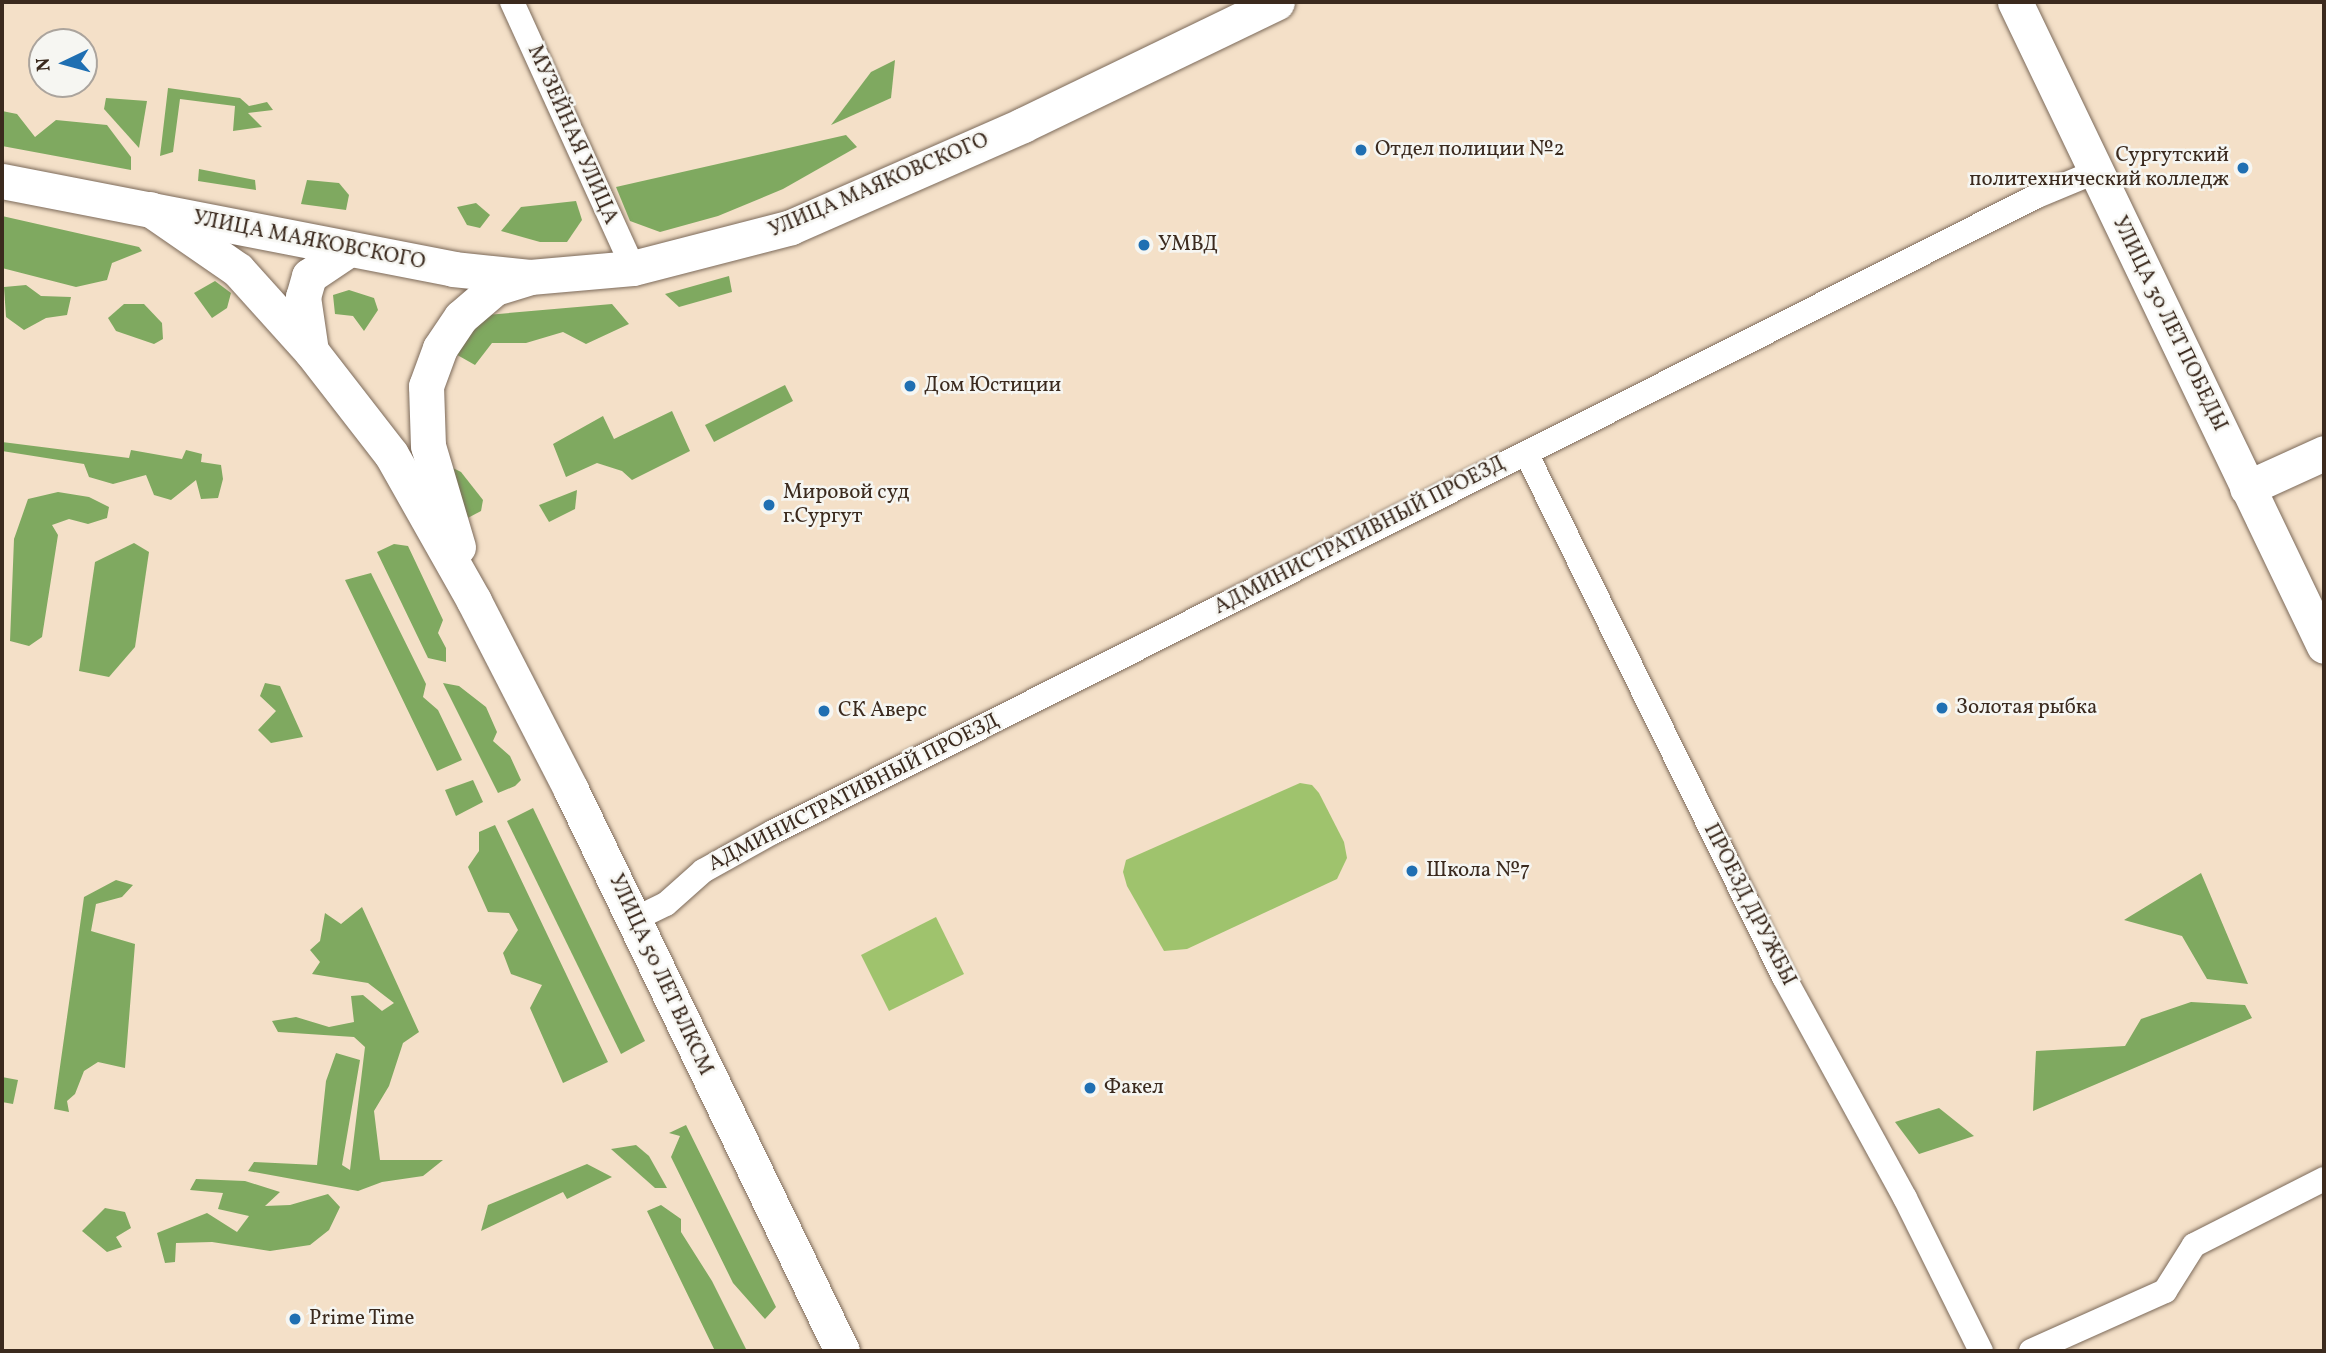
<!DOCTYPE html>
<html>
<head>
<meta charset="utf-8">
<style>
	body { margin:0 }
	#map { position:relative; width:2326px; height:1353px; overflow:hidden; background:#f4e0c8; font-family:Vollkorn,serif }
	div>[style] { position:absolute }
	.green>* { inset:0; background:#9fc36d }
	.forest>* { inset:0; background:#7fa960 }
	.roads { filter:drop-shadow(0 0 2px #7c6a5a) drop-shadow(0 0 2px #7c6a5a) }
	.street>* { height:24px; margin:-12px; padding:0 12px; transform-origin:12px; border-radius:12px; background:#fff }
	.secondary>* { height:35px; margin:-17.5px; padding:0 17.5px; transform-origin:17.5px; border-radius:17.5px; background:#fff }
	.dots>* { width:19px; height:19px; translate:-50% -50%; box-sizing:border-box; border:4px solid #f6f6f2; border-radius:50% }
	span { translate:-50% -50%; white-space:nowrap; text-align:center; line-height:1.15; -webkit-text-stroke:5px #f6f6f2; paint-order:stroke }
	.street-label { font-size:21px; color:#3b2a1e }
	.poi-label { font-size:21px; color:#3b2a1e }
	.left { translate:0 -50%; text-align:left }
	.right { translate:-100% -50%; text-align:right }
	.frame { position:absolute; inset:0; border:4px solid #3b2a1e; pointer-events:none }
	.north { position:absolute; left:28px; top:28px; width:70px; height:70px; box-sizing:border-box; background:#f6f6f2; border:2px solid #aba49d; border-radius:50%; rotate:265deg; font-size:19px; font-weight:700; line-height:28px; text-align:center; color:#3b2a1e }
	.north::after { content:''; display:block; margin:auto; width:24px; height:32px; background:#1f6fb2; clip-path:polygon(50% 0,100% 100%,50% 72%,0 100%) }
</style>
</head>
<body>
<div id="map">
	<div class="green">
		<i style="clip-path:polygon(1300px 783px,1312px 785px,1319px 793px,1344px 842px,1347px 858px,1337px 879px,1187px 949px,1164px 951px,1127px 886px,1123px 872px,1126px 860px)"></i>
		<i style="clip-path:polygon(936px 917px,964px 974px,889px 1011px,861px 955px)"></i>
	</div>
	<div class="forest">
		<i style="clip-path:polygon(895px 60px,891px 98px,831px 125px,871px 72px)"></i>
		<i style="clip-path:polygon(168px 88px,240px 98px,249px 106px,267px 102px,273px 110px,248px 113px,262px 127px,233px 131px,235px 106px,180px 99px,173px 152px,160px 156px)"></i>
		<i style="clip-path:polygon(106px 98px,147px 101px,139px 148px,104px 109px)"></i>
		<i style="clip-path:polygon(2px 111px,17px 114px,35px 137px,56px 120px,107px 125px,131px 157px,131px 170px,2px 146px)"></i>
		<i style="clip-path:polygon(846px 135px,857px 147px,783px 189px,718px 216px,660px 232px,630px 221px,616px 187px)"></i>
		<i style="clip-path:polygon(199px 169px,255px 180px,256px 190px,198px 181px)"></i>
		<i style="clip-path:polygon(307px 180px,339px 183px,349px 195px,346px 210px,301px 204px)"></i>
		<i style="clip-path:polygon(576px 201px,582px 220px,567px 242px,540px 242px,501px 231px,521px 207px)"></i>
		<i style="clip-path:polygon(476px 203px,490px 215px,480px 228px,467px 225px,457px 207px)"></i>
		<i style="clip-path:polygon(2px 216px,139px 247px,142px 251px,112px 263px,107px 280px,76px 287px,2px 268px)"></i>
		<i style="clip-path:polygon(729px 276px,732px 292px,679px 307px,665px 294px)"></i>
		<i style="clip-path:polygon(215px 281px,231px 293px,227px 308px,212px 318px,194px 293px)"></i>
		<i style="clip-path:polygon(26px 285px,41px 296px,71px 297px,67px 315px,46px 318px,24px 330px,6px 317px,4px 287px)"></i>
		<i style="clip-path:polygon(349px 290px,374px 298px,378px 310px,364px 331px,353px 316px,335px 314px,333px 295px)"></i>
		<i style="clip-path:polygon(124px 304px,144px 304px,162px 323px,163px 339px,154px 344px,116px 331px,108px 318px)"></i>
		<i style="clip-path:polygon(612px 304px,629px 324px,586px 344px,563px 332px,526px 343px,492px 343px,475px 365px,452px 352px,475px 316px)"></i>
		<i style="clip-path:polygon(785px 385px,793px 401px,714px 442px,705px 425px)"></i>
		<i style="clip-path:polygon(672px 411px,690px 451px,632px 480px,622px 471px,597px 463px,566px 477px,553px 444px,603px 416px,614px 439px)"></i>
		<i style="clip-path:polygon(2px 442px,129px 458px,131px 450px,182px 459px,186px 450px,202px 454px,201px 462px,221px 465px,223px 479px,218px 498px,201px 499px,196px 480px,171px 500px,154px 495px,146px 475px,113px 484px,89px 477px,84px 464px,2px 451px)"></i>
		<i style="clip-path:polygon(451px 467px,461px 472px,483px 500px,481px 511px,464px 520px)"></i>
		<i style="clip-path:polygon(577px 490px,575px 509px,549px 522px,539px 505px)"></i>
		<i style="clip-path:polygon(58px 492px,89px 497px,109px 507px,107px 518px,88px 524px,69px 519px,52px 525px,58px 535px,42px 637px,29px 646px,10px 641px,14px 539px,28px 499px)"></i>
		<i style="clip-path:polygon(134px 543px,149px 552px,135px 647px,109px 677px,79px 671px,95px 562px)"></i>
		<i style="clip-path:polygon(394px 544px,408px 546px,443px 620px,438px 633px,446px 648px,446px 662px,428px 658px,377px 552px)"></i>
		<i style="clip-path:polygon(371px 573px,426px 684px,423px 697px,438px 710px,462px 760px,437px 771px,345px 580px)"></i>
		<i style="clip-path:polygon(265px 683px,280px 686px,303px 737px,271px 743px,258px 730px,276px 711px,260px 696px)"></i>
		<i style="clip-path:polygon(443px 683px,459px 686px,486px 707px,497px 732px,493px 741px,510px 756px,521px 780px,515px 786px,498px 793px)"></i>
		<i style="clip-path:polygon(473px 780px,483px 802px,456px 816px,445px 790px)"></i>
		<i style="clip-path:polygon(533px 808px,645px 1041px,621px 1054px,507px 821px)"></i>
		<i style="clip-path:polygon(495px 825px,608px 1062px,563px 1083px,530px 1008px,542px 985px,511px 974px,503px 953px,518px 930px,509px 913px,488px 912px,468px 867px,479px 851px,479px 832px)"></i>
		<i style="clip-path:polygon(2201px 873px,2248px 984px,2207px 979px,2182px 936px,2124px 920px)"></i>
		<i style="clip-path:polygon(116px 880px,133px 885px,122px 897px,96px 904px,91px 931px,135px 944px,125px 1068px,98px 1062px,84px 1071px,75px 1094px,67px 1101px,69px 1112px,54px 1109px,84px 897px)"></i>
		<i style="clip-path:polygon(362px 907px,419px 1032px,403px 1043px,389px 1086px,374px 1111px,380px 1160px,443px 1160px,423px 1176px,382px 1182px,358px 1191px,248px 1171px,254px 1162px,317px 1165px,326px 1081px,336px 1053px,360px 1060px,342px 1165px,350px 1170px,365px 1047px,354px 1037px,278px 1032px,272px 1021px,296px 1017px,329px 1027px,354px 1022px,351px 996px,363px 995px,382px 1011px,394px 1003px,368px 983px,312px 974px,320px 962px,310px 950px,320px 941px,325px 913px,341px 924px)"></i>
		<i style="clip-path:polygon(2191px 1002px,2245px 1005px,2252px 1018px,2033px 1111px,2036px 1051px,2125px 1046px,2141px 1019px)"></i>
		<i style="clip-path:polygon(2px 1077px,18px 1080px,13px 1104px,2px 1102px)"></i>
		<i style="clip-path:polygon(1939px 1108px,1974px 1136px,1919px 1154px,1895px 1122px)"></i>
		<i style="clip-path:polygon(686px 1125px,776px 1307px,765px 1319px,733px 1283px,671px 1157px,680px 1136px,669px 1133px)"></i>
		<i style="clip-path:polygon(636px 1145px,649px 1156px,667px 1188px,655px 1188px,611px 1149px)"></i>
		<i style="clip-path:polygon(587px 1164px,612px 1177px,567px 1199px,563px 1192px,481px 1231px,488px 1205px)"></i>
		<i style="clip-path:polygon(196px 1179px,245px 1181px,280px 1192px,265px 1206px,290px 1205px,328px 1194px,340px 1207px,329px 1230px,310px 1245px,270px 1251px,212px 1242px,176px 1243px,175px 1262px,165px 1263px,157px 1233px,207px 1213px,237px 1232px,249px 1216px,218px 1209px,223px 1193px,190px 1190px)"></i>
		<i style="clip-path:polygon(661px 1205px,681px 1219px,681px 1232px,712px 1281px,747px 1351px,715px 1351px,647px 1211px)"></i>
		<i style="clip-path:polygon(105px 1208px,125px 1212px,131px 1228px,116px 1237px,122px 1247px,107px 1252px,82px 1231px)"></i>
	</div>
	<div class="roads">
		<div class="street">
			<i style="left:512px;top:2px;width:292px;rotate:65.5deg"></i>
			<i style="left:1526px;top:453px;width:584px;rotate:63.79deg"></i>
			<i style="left:1784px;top:977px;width:252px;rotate:61.3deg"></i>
			<i style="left:1905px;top:1198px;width:171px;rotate:63.6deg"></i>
			<i style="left:635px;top:919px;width:34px;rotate:-26deg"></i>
			<i style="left:666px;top:904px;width:50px;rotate:-41.7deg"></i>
			<i style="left:703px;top:871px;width:80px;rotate:-29.1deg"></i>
			<i style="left:773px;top:832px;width:1413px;rotate:-26.71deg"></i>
			<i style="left:2035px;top:197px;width:65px;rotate:-22.6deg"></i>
			<i style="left:2031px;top:1351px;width:147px;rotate:-24.1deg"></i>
			<i style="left:2165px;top:1291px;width:54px;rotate:-57.8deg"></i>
			<i style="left:2194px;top:1245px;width:146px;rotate:-26.9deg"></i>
		</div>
		<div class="secondary">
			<i style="left:2015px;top:2px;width:714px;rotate:64.37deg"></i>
			<i style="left:2px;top:181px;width:460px;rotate:11deg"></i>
			<i style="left:453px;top:269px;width:77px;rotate:5.9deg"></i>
			<i style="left:530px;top:277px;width:103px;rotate:-5deg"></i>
			<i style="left:633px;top:268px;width:163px;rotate:-14.5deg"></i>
			<i style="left:791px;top:227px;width:253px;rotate:-23.7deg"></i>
			<i style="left:1023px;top:125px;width:282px;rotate:-25.8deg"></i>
			<i style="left:150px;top:209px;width:107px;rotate:34.7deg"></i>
			<i style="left:238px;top:270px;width:109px;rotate:48deg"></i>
			<i style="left:311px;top:351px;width:130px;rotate:52.2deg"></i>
			<i style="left:391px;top:454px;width:169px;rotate:60.5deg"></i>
			<i style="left:474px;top:601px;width:212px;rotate:62.8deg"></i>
			<i style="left:571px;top:790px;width:623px;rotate:64.22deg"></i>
			<i style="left:311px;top:351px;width:55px;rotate:-98.4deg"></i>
			<i style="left:303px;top:297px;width:22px;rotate:-74deg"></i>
			<i style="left:309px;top:276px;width:48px;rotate:-34deg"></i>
			<i style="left:2247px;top:488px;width:85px;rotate:-24.4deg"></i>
			<i style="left:458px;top:547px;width:105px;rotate:-106.5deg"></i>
			<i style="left:428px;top:446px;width:60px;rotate:-91.9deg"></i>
			<i style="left:426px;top:386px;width:40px;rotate:-69.8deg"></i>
			<i style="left:440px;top:348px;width:37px;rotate:-56deg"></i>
			<i style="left:461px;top:317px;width:45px;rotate:-40.5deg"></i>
			<i style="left:495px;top:288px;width:34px;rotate:-17deg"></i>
		</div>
	</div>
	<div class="dots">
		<i style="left:1361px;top:150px;background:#1f6fb2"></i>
		<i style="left:2243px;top:168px;background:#1f6fb2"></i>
		<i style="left:1144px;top:245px;background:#1f6fb2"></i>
		<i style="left:910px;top:386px;background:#1f6fb2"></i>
		<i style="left:769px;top:505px;background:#1f6fb2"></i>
		<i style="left:1942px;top:708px;background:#1f6fb2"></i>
		<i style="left:824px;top:711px;background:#1f6fb2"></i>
		<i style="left:1412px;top:871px;background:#1f6fb2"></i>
		<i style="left:1090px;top:1088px;background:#1f6fb2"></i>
		<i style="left:295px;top:1319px;background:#1f6fb2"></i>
	</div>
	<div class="street-label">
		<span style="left:572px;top:135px;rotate:66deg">МУЗЕЙНАЯ УЛИЦА</span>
		<span style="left:879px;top:186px;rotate:-23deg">УЛИЦА МАЯКОВСКОГО</span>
		<span style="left:309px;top:241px;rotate:11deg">УЛИЦА МАЯКОВСКОГО</span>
		<span style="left:2169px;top:324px;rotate:64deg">УЛИЦА 30 ЛЕТ ПОБЕДЫ</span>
		<span style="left:1360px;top:536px;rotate:-27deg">АДМИНИСТРАТИВНЫЙ ПРОЕЗД</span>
		<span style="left:854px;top:793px;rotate:-27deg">АДМИНИСТРАТИВНЫЙ ПРОЕЗД</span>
		<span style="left:1749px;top:905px;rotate:63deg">ПРОЕЗД ДРУЖБЫ</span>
		<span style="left:660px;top:975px;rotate:65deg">УЛИЦА 50 ЛЕТ ВЛКСМ</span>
	</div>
	<div class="poi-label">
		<span class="left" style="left:1375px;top:150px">Отдел полиции №2</span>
		<span class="right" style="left:2229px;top:168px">Сургутский<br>политехнический колледж</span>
		<span class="left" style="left:1158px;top:245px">УМВД</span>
		<span class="left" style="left:924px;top:386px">Дом Юстиции</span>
		<span class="left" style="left:783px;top:505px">Мировой суд<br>г.Сургут</span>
		<span class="left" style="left:1956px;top:708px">Золотая рыбка</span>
		<span class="left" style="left:838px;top:711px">СК Аверс</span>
		<span class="left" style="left:1426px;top:871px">Школа №7</span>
		<span class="left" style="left:1104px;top:1088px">Факел</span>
		<span class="left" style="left:309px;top:1319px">Prime Time</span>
	</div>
	<div class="frame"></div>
	<div class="north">N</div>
</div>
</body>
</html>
